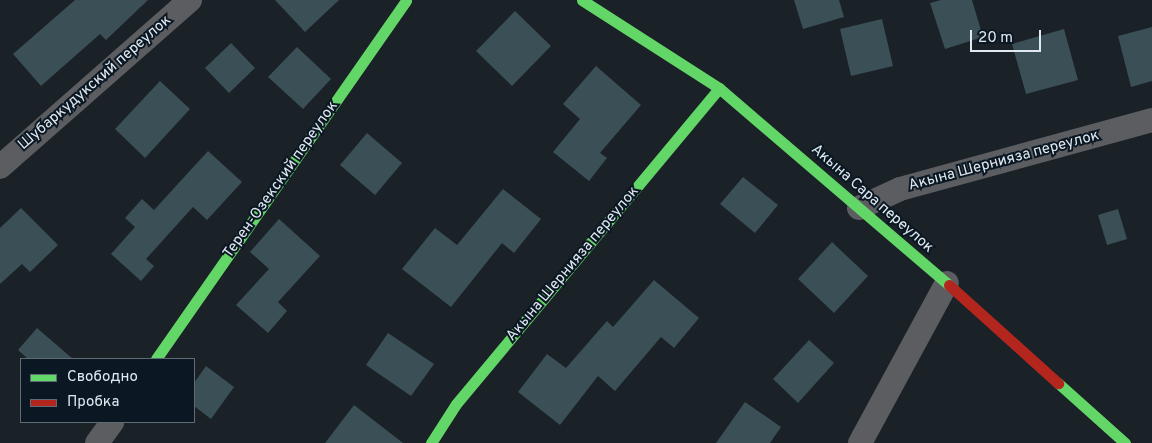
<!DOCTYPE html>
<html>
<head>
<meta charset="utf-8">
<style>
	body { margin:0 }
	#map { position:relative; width:1152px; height:443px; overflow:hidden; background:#1a2127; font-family:Overpass,sans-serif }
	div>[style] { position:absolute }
	.building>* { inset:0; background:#3a4f56 }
	.street>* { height:24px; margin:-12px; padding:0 12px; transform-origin:12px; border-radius:12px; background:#5b5d61 }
	.fast>* { height:11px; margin:-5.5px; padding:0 5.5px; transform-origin:5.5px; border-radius:5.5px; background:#63d668 }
	.jam>* { height:11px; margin:-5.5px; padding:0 5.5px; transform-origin:5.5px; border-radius:5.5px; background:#b3261e }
	span { translate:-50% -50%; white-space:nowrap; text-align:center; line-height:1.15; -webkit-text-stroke:4px #0b1823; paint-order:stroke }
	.street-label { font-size:15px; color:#e0e9f1 }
	.legend { position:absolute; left:20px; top:358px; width:175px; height:65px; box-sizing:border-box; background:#0b1823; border:1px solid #606c75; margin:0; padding:6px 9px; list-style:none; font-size:15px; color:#e0e9f1 }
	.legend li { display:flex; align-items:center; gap:10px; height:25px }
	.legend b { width:25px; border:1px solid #606c75 }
	.scale { position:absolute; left:970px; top:30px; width:71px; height:22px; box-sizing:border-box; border:2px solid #e0e9f1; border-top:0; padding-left:6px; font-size:15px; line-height:18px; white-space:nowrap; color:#e0e9f1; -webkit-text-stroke:4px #0b1823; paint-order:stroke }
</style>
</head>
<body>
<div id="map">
	<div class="building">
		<i style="clip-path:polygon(75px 0,148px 0,106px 40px,100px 34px,41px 86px,13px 54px)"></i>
		<i style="clip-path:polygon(275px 0,339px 0,305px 32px)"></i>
		<i style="clip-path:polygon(794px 0,839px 0,844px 17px,803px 29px)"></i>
		<i style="clip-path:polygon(941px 0,972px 0,983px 37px,945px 49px,930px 3px)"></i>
		<i style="clip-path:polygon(515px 11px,551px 46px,512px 86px,476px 51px)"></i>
		<i style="clip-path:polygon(882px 19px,893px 66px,851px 76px,840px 29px)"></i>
		<i style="clip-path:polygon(1152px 27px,1152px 81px,1131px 87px,1118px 36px)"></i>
		<i style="clip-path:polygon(1064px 29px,1078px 80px,1026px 94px,1012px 44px)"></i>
		<i style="clip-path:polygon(231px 43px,255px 68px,229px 93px,205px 68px)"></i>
		<i style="clip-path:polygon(297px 47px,331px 79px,303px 109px,268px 77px)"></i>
		<i style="clip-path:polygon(596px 66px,641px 105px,600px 153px,607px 158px,589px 181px,553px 152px,580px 119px,563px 104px)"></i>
		<i style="clip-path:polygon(160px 81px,190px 109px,145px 158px,115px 129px)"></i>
		<i style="clip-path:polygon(367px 133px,402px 163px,375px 195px,340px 165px)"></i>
		<i style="clip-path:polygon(208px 151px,242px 182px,207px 220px,193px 207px,146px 259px,154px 266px,141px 281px,111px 254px,135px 227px,125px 218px,142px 199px,154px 210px)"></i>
		<i style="clip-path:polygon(743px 177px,778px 205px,755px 233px,720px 204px)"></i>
		<i style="clip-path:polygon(503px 189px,541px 219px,514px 253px,502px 243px,451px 307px,402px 269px,435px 228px,457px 245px)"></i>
		<i style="clip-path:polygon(21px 208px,58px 245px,30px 272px,22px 264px,0 284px,0 228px)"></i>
		<i style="clip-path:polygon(1118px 209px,1127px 239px,1107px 245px,1098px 215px)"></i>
		<i style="clip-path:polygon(279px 219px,320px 256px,278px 302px,287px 311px,268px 333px,236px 305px,269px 269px,250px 252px)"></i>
		<i style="clip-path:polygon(832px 242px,868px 276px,834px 313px,798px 279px)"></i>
		<i style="clip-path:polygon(654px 280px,699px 318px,674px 348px,661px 337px,615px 391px,598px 376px,560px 425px,518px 392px,547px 354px,566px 368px,607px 321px,613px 327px)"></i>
		<i style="clip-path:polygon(37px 328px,73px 359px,28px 359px,18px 350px)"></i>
		<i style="clip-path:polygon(388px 333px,434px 364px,411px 396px,366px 365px)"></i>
		<i style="clip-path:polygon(809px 340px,834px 363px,798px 403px,773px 379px)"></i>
		<i style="clip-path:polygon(206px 366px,234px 387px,211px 419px,194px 406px,194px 383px)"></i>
		<i style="clip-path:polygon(745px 402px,781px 427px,770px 443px,716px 443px)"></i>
		<i style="clip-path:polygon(354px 405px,403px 443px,325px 443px)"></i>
	</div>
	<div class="street">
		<i style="left:0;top:167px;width:253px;rotate:-41.3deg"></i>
		<i style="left:859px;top:208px;width:45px;rotate:-24.9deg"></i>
		<i style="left:900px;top:189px;width:261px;rotate:-15.3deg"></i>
		<i style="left:97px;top:443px;width:26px;rotate:-54deg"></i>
		<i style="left:860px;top:443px;width:182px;rotate:-61.5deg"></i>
	</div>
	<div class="fast">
		<i style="left:582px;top:0;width:163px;rotate:32.7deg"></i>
		<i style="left:719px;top:88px;width:303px;rotate:40.6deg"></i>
		<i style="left:156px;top:359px;width:437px;rotate:-55.1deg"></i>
		<i style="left:1058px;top:383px;width:90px;rotate:41.8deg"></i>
		<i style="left:431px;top:443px;width:46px;rotate:-57.3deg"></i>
		<i style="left:456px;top:404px;width:411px;rotate:-50.2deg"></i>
	</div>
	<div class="jam">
		<i style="left:949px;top:285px;width:147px;rotate:42deg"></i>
	</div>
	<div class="street-label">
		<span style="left:95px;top:83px;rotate:-41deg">Шубаркудукский переулок</span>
		<span style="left:1004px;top:161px;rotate:-15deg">Акына Шернияза переулок</span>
		<span style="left:281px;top:180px;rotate:-55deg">Терен-Озекский переулок</span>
		<span style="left:872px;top:199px;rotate:41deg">Акына Сара переулок</span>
		<span style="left:573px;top:264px;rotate:-50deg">Акына Шернияза переулок</span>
	</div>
	<ul class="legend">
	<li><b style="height:6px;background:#63d668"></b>Свободно</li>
	<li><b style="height:6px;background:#b3261e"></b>Пробка</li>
	</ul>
	<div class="scale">20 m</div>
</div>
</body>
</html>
